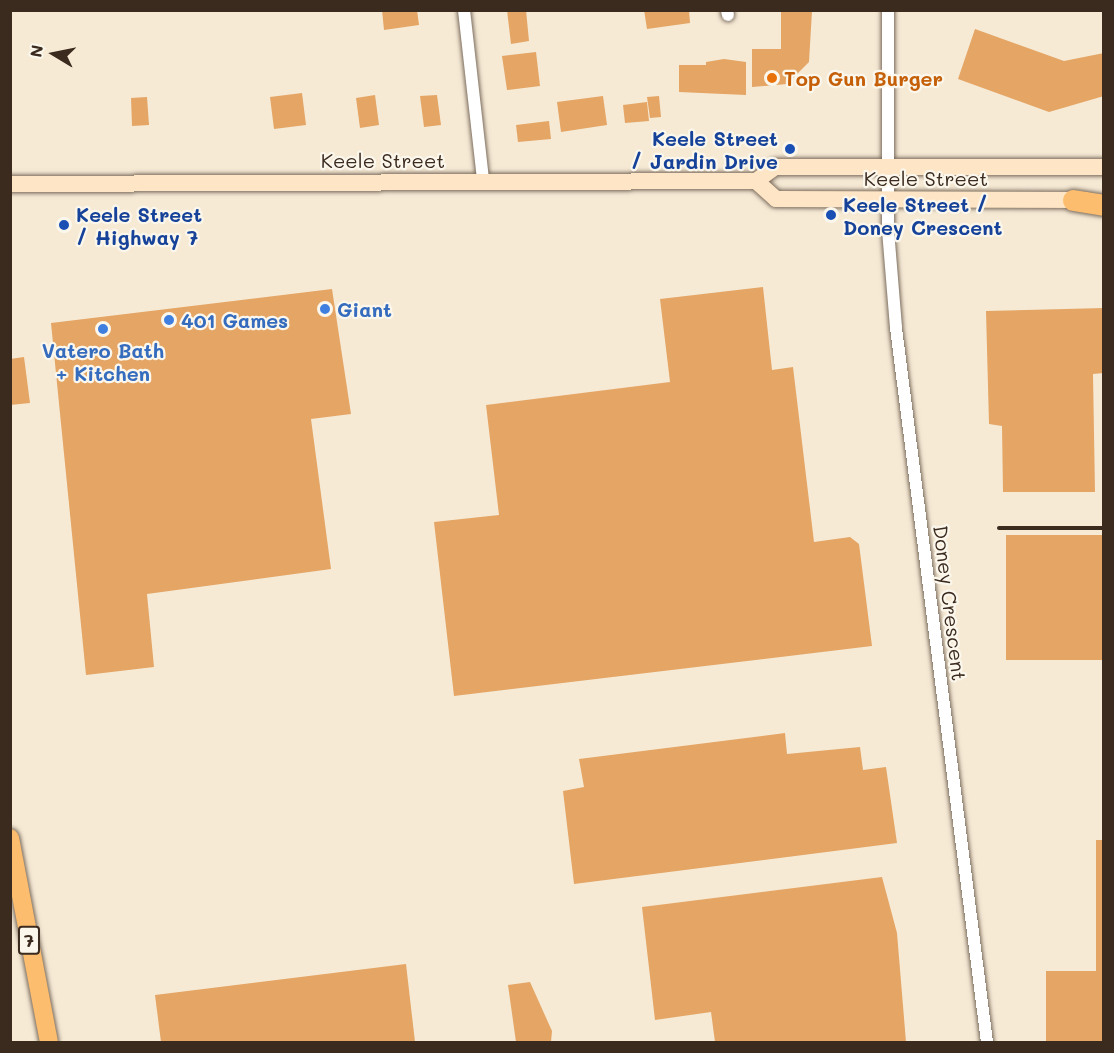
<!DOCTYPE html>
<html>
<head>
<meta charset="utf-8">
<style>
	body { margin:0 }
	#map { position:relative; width:1114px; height:1053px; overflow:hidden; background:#f6ead5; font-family:Mali,sans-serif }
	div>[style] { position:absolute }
	.building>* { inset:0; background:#e4a565 }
	.roads { filter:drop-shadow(0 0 2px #7c6d5e) drop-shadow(0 0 2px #7c6d5e) }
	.street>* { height:12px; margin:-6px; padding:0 6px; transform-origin:6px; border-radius:6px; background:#fff }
	.secondary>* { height:16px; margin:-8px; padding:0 8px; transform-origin:8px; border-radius:8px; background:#fee5c5 }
	.primary>* { height:18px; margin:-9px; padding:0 9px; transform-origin:9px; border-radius:9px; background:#fcbd6f }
	.highway>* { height:21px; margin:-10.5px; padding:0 10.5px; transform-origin:10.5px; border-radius:10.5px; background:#fcbd6f }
	.rail>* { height:4px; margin:-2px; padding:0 2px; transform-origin:2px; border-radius:2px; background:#3b2a1e }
	.dots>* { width:16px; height:16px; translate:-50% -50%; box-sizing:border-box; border:3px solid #fbf7ec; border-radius:50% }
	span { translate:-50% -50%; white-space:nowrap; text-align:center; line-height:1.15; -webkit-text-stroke:4.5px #fbf7ec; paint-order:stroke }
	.shield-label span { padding:2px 4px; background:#fbf7ec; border:2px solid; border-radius:4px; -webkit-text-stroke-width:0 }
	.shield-label { font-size:18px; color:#3b2a1e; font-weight:700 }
	.food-label { font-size:20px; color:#c56008; font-weight:700 }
	.left { translate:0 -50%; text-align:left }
	.transit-label { font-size:20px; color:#164399; font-weight:700 }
	.right { translate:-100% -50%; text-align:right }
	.street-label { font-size:20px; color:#3b2a1e }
	.shop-label { font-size:20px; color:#366cbe; font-weight:700 }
	.frame { position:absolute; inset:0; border:12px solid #3b2a1e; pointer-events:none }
	.north { position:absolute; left:24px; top:24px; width:60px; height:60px; -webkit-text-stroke:4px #fbf7ec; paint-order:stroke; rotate:280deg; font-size:16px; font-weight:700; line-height:24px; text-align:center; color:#3b2a1e }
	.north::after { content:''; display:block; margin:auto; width:21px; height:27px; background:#3b2a1e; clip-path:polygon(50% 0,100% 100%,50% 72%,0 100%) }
</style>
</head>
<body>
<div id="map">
	<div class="building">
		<i style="clip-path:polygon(382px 10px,417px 10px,419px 25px,384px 30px)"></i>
		<i style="clip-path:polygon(507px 10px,526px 10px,529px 41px,511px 44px)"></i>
		<i style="clip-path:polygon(644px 10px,689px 10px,690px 23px,647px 29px)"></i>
		<i style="clip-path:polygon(781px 11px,812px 11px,809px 62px,787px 84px,752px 87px,752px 49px,781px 49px)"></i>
		<i style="clip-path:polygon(975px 29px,1064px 61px,1104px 53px,1104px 96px,1049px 112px,958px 79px)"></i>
		<i style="clip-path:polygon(536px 52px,540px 86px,507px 90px,502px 56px)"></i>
		<i style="clip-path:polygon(724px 59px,746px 62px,746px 95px,679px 92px,679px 65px,706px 65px,706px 62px)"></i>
		<i style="clip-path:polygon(302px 93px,306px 125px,274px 129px,270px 97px)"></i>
		<i style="clip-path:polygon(375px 95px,379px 125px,360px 128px,356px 98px)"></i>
		<i style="clip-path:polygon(437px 95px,441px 125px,424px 127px,420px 96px)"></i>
		<i style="clip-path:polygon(603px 96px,607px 125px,561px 132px,557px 102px)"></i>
		<i style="clip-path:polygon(659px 96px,661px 117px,650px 118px,647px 97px)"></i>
		<i style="clip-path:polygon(147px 97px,149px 125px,132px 126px,131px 98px)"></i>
		<i style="clip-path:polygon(647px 102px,649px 121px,625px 123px,623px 105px)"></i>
		<i style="clip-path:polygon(549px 121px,551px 139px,518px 142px,516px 125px)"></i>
		<i style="clip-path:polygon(763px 287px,772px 370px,793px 367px,814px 542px,850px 537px,859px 544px,872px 646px,454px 696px,434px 522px,499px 515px,486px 405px,670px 382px,660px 299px)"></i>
		<i style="clip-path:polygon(332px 289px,351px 414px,311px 419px,331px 569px,147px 594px,154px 667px,86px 675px,51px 323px)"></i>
		<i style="clip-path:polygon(1104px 308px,1104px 373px,1093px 374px,1095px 492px,1003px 492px,1002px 426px,989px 424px,986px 311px)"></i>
		<i style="clip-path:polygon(24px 357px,30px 403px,10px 405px,10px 359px)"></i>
		<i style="clip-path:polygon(1006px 535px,1104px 535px,1104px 660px,1006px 660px)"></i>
		<i style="clip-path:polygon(785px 733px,787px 754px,860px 747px,863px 770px,886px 767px,897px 843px,574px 884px,563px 791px,584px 787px,579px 759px)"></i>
		<i style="clip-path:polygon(1096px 840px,1104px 840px,1104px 1042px,1046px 1042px,1046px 971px,1096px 971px)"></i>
		<i style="clip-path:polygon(882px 877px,897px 933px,906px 1042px,715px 1042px,711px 1012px,655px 1020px,642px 907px)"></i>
		<i style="clip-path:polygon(406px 964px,415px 1042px,161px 1042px,155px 995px)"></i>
		<i style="clip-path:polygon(530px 982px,552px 1031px,551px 1042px,516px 1042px,508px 985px)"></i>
	</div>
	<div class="roads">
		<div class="street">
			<i style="left:464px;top:10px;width:171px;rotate:83.6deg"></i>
			<i style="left:727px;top:10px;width:5px;rotate:79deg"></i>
			<i style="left:888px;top:10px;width:220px;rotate:90deg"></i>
			<i style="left:888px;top:230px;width:98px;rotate:85.3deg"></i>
			<i style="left:896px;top:328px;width:720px;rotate:82.74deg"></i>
		</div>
		<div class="secondary">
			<i style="left:756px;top:181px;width:27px;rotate:42deg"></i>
			<i style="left:776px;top:199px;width:309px;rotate:0.2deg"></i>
			<i style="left:10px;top:184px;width:746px;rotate:-0.23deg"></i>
			<i style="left:756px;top:181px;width:24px;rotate:-36deg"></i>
			<i style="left:775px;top:167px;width:329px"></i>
		</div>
		<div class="primary">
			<i style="left:10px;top:838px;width:208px;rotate:79.2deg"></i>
		</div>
		<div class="highway">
			<i style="left:1073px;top:200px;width:31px;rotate:9deg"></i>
		</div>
	</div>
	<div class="rail">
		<i style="left:999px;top:528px;width:105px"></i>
	</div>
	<div class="dots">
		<i style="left:772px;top:78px;background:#e8710a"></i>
		<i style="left:790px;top:149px;background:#1a4fb4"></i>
		<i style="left:831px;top:215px;background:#1a4fb4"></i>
		<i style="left:64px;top:225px;background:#1a4fb4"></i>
		<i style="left:325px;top:309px;background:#3f7fe0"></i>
		<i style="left:169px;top:320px;background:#3f7fe0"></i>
		<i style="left:103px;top:329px;background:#3f7fe0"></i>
	</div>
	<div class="shield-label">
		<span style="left:29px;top:940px">7</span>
	</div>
	<div class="food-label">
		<span class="left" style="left:784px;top:78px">Top Gun Burger</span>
	</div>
	<div class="transit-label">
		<span class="right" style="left:778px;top:150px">Keele Street<br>/ Jardin Drive</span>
		<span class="left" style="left:843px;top:216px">Keele Street /<br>Doney Crescent</span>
		<span class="left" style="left:76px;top:226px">Keele Street<br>/ Highway 7</span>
	</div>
	<div class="street-label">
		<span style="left:383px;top:160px">Keele Street</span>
		<span style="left:926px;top:178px">Keele Street</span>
		<span style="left:950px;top:603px;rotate:83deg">Doney Crescent</span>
	</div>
	<div class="shop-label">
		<span class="left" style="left:337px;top:309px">Giant</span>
		<span class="left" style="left:181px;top:320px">401 Games</span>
		<span style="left:103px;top:362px">Vatero Bath<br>+ Kitchen</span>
	</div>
	<div class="frame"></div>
	<div class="north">N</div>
</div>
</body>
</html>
